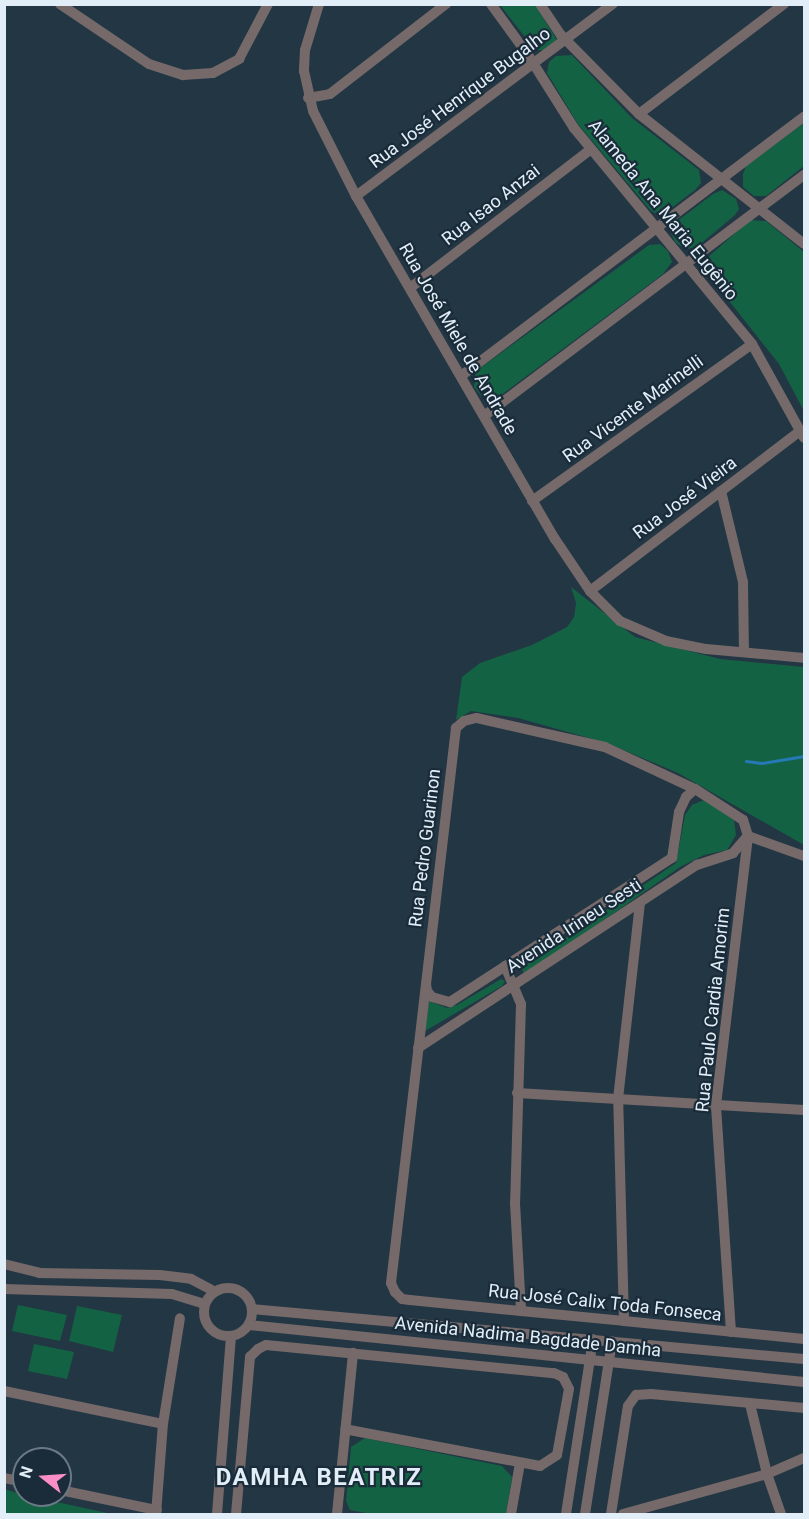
<!DOCTYPE html>
<html>
<head>
<meta charset="utf-8">
<style>
	body { margin:0 }
	#map { position:relative; width:809px; height:1519px; overflow:hidden; background:#233644; font-family:Roboto,sans-serif }
	div>[style] { position:absolute }
	.green>* { inset:0; background:#146244 }
	.stream>* { height:3px; margin:-1.5px; padding:0 1.5px; transform-origin:1.5px; border-radius:1.5px; background:#2579b4 }
	.minor>* { height:10px; margin:-5px; padding:0 5px; transform-origin:5px; border-radius:5px; background:#756969 }
	.minor>.ring { margin:-5px; padding:0; box-sizing:content-box; background:none; border:10px solid #756969; border-radius:50% }
	span { translate:-50% -50%; white-space:nowrap; text-align:center; line-height:1.15; -webkit-text-stroke:4.5px #1a2b39; paint-order:stroke }
	.street-label { font-size:18px; color:#e2eef7 }
	.district-label { font-size:24px; color:#e2eef7; font-weight:700; letter-spacing:1.5px }
	.frame { position:absolute; inset:0; border:6px solid #e2eef7; pointer-events:none }
	.north { position:absolute; left:12px; top:1447px; width:60px; height:60px; box-sizing:border-box; background:#1a2b39; border:2px solid #6a7985; border-radius:50%; rotate:287deg; font-size:16px; font-weight:700; line-height:24px; text-align:center; color:#e2eef7 }
	.north::after { content:''; display:block; margin:auto; width:21px; height:27px; background:#fb8fc5; clip-path:polygon(50% 0,100% 100%,50% 72%,0 100%) }
</style>
</head>
<body>
<div id="map">
	<div class="green">
		<i style="clip-path:polygon(500px 5px,535px 5px,557px 40px,546px 50px,535px 50px)"></i>
		<i style="clip-path:polygon(572px 55px,632px 118px,699px 170px,701px 183px,695px 190px,661px 216px,651px 211px,578px 124px,547px 73px,549px 62px,556px 56px)"></i>
		<i style="clip-path:polygon(804px 123px,804px 166px,766px 196px,754px 196px,743px 187px,743px 174px,746px 166px)"></i>
		<i style="clip-path:polygon(722px 190px,736px 199px,739px 209px,735px 215px,697px 247px,686px 249px,676px 243px,671px 234px,672px 225px,713px 194px)"></i>
		<i style="clip-path:polygon(750px 220px,766px 221px,804px 252px,804px 411px,779px 364px,707px 273px,706px 259px)"></i>
		<i style="clip-path:polygon(660px 244px,668px 251px,672px 262px,663px 274px,500px 396px,493px 398px,482px 397px,474px 387px,476px 371px,649px 245px)"></i>
		<i style="clip-path:polygon(571px 587px,635px 637px,720px 659px,804px 667px,804px 845px,678px 773px,607px 743px,518px 718px,471px 711px,456px 720px,462px 677px,480px 663px,532px 645px,567px 627px,574px 617px,576px 603px)"></i>
		<i style="clip-path:polygon(704px 800px,734px 820px,736px 835px,727px 850px,704px 855px,680px 867px,525px 975px,521px 968px,676px 863px,685px 815px,692px 805px)"></i>
		<i style="clip-path:polygon(501px 979px,505px 981px,502px 986px,425px 1031px,429px 1001px,447px 1008px,457px 1005px)"></i>
		<i style="clip-path:polygon(18px 1305px,67px 1315px,60px 1341px,12px 1331px)"></i>
		<i style="clip-path:polygon(77px 1306px,122px 1315px,113px 1352px,69px 1341px)"></i>
		<i style="clip-path:polygon(34px 1344px,74px 1352px,67px 1379px,28px 1371px)"></i>
		<i style="clip-path:polygon(365px 1438px,502px 1466px,512px 1477px,506px 1514px,371px 1514px,350px 1510px,346px 1501px,351px 1447px)"></i>
		<i style="clip-path:polygon(4px 1489px,24px 1495px,112px 1514px,5px 1514px)"></i>
	</div>
	<div class="stream">
		<i style="left:746px;top:761px;width:16px;rotate:7deg"></i>
		<i style="left:762px;top:763px;width:43px;rotate:-9.5deg"></i>
	</div>
	<div class="minor">
		<i style="left:60px;top:4px;width:107px;rotate:34deg"></i>
		<i style="left:149px;top:64px;width:36px;rotate:18deg"></i>
		<i style="left:183px;top:75px;width:30px;rotate:-4deg"></i>
		<i style="left:213px;top:73px;width:30px;rotate:-28deg"></i>
		<i style="left:239px;top:59px;width:62px;rotate:-62.2deg"></i>
		<i style="left:319px;top:4px;width:48px;rotate:106.9deg"></i>
		<i style="left:305px;top:50px;width:21px;rotate:93deg"></i>
		<i style="left:304px;top:71px;width:41px;rotate:77.3deg"></i>
		<i style="left:313px;top:111px;width:95px;rotate:63.2deg"></i>
		<i style="left:356px;top:196px;width:397px;rotate:59.9deg"></i>
		<i style="left:555px;top:539px;width:63px;rotate:56.1deg"></i>
		<i style="left:590px;top:591px;width:42px;rotate:45deg"></i>
		<i style="left:620px;top:621px;width:50px;rotate:23.5deg"></i>
		<i style="left:666px;top:641px;width:41px;rotate:11.3deg"></i>
		<i style="left:706px;top:649px;width:98px;rotate:5.2deg"></i>
		<i style="left:491px;top:4px;width:63px;rotate:54deg"></i>
		<i style="left:528px;top:55px;width:86px;rotate:57.8deg"></i>
		<i style="left:574px;top:128px;width:280px;rotate:50.5deg"></i>
		<i style="left:752px;top:344px;width:107px;rotate:61deg"></i>
		<i style="left:540px;top:4px;width:37px;rotate:56deg"></i>
		<i style="left:561px;top:35px;width:111px;rotate:45.4deg"></i>
		<i style="left:639px;top:114px;width:210px;rotate:38.2deg"></i>
		<i style="left:308px;top:98px;width:22px;rotate:-10deg"></i>
		<i style="left:330px;top:94px;width:147px;rotate:-37.8deg"></i>
		<i style="left:639px;top:114px;width:182px;rotate:-37.2deg"></i>
		<i style="left:356px;top:196px;width:321px;rotate:-36.8deg"></i>
		<i style="left:410px;top:288px;width:228px;rotate:-37.5deg"></i>
		<i style="left:461px;top:376px;width:430px;rotate:-37.1deg"></i>
		<i style="left:484px;top:416px;width:401px;rotate:-37deg"></i>
		<i style="left:721px;top:491px;width:94px;rotate:76.4deg"></i>
		<i style="left:743px;top:582px;width:70px;rotate:89.2deg"></i>
		<i style="left:532px;top:501px;width:270px;rotate:-35.5deg"></i>
		<i style="left:590px;top:591px;width:264px;rotate:-37.3deg"></i>
		<i style="left:748px;top:836px;width:59px;rotate:19.7deg"></i>
		<i style="left:505px;top:966px;width:41px;rotate:67.2deg"></i>
		<i style="left:521px;top:1004px;width:199px;rotate:91.7deg"></i>
		<i style="left:515px;top:1203px;width:108px;rotate:86.8deg"></i>
		<i style="left:426px;top:984px;width:7px;rotate:82deg"></i>
		<i style="left:427px;top:991px;width:8px;rotate:50deg"></i>
		<i style="left:432px;top:997px;width:19px;rotate:16deg"></i>
		<i style="left:450px;top:1002px;width:265px;rotate:-33deg"></i>
		<i style="left:672px;top:858px;width:47px;rotate:-81.3deg"></i>
		<i style="left:679px;top:812px;width:17px;rotate:-65deg"></i>
		<i style="left:686px;top:797px;width:12px;rotate:-42deg"></i>
		<i style="left:418px;top:1048px;width:334px;rotate:-33.3deg"></i>
		<i style="left:697px;top:865px;width:38px;rotate:-18deg"></i>
		<i style="left:733px;top:853px;width:23px;rotate:-49deg"></i>
		<i style="left:517px;top:1093px;width:288px;rotate:3.4deg"></i>
		<i style="left:4px;top:1264px;width:36px;rotate:14deg"></i>
		<i style="left:39px;top:1273px;width:121px;rotate:0.9deg"></i>
		<i style="left:160px;top:1275px;width:31px;rotate:7deg"></i>
		<i style="left:191px;top:1279px;width:27px;rotate:28deg"></i>
		<i class="ring" style="left:204px;top:1288px;width:38px;height:38px"></i>
		<i style="left:4px;top:1289px;width:168px;rotate:1.7deg"></i>
		<i style="left:172px;top:1294px;width:34px;rotate:17deg"></i>
		<i style="left:252px;top:1309px;width:554px;rotate:5.18deg"></i>
		<i style="left:624px;top:1321px;width:222px;rotate:-91.5deg"></i>
		<i style="left:618px;top:1099px;width:197px;rotate:-83.6deg"></i>
		<i style="left:249px;top:1325px;width:558px;rotate:5.86deg"></i>
		<i style="left:731px;top:1332px;width:227px;rotate:-93.8deg"></i>
		<i style="left:716px;top:1105px;width:271px;rotate:-83.2deg"></i>
		<i style="left:748px;top:836px;width:17px;rotate:-107deg"></i>
		<i style="left:743px;top:820px;width:57px;rotate:-147.1deg"></i>
		<i style="left:695px;top:789px;width:99px;rotate:-155deg"></i>
		<i style="left:605px;top:747px;width:132px;rotate:-167.3deg"></i>
		<i style="left:476px;top:718px;width:12px;rotate:166deg"></i>
		<i style="left:464px;top:721px;width:11px;rotate:139deg"></i>
		<i style="left:456px;top:728px;width:559px;rotate:96.68deg"></i>
		<i style="left:391px;top:1283px;width:10px;rotate:66deg"></i>
		<i style="left:395px;top:1292px;width:10px;rotate:45deg"></i>
		<i style="left:402px;top:1299px;width:8px;rotate:7deg"></i>
		<i style="left:410px;top:1300px;width:112px;rotate:5.7deg"></i>
		<i style="left:521px;top:1311px;width:103px;rotate:5.5deg"></i>
		<i style="left:624px;top:1321px;width:181px;rotate:5.7deg"></i>
		<i style="left:4px;top:1391px;width:162px;rotate:11.7deg"></i>
		<i style="left:750px;top:1404px;width:72px;rotate:76.3deg"></i>
		<i style="left:767px;top:1474px;width:42px;rotate:70.7deg"></i>
		<i style="left:4px;top:1478px;width:20px;rotate:11deg"></i>
		<i style="left:60px;top:1490px;width:99px;rotate:11.7deg"></i>
		<i style="left:156px;top:1514px;width:90px;rotate:-85.6deg"></i>
		<i style="left:163px;top:1424px;width:107px;rotate:-80.9deg"></i>
		<i style="left:217px;top:1514px;width:178px;rotate:-85.5deg"></i>
		<i style="left:236px;top:1514px;width:158px;rotate:-84.9deg"></i>
		<i style="left:250px;top:1357px;width:11px;rotate:-45deg"></i>
		<i style="left:258px;top:1349px;width:9px;rotate:-27deg"></i>
		<i style="left:266px;top:1345px;width:289px;rotate:5.6deg"></i>
		<i style="left:554px;top:1373px;width:10px;rotate:24deg"></i>
		<i style="left:563px;top:1377px;width:13px;rotate:63deg"></i>
		<i style="left:569px;top:1389px;width:67px;rotate:100.3deg"></i>
		<i style="left:557px;top:1455px;width:20px;rotate:147deg"></i>
		<i style="left:540px;top:1466px;width:198px;rotate:-169.3deg"></i>
		<i style="left:337px;top:1514px;width:162px;rotate:-84.3deg"></i>
		<i style="left:511px;top:1514px;width:52px;rotate:-80deg"></i>
		<i style="left:566px;top:1514px;width:177px;rotate:-81.2deg"></i>
		<i style="left:585px;top:1514px;width:175px;rotate:-81.1deg"></i>
		<i style="left:611px;top:1514px;width:109px;rotate:-81.1deg"></i>
		<i style="left:628px;top:1406px;width:14px;rotate:-54deg"></i>
		<i style="left:636px;top:1395px;width:15px;rotate:-4deg"></i>
		<i style="left:651px;top:1394px;width:154px;rotate:5.2deg"></i>
		<i style="left:623px;top:1514px;width:149px;rotate:-15.5deg"></i>
		<i style="left:767px;top:1474px;width:40px;rotate:-23.4deg"></i>
	</div>
	<div class="street-label">
		<span style="left:460px;top:98px;rotate:-37deg">Rua José Henrique Bugalho</span>
		<span style="left:491px;top:205px;rotate:-38deg">Rua Isao Anzai</span>
		<span style="left:663px;top:210px;rotate:51deg">Alameda Ana Maria Eugênio</span>
		<span style="left:458px;top:339px;rotate:60deg">Rua José Miele de Andrade</span>
		<span style="left:633px;top:409px;rotate:-36deg">Rua Vicente Marinelli</span>
		<span style="left:685px;top:498px;rotate:-37deg">Rua José Vieira</span>
		<span style="left:425px;top:848px;rotate:-83deg">Rua Pedro Guarinon</span>
		<span style="left:574px;top:926px;rotate:-33deg">Avenida Irineu Sesti</span>
		<span style="left:713px;top:1010px;rotate:-84deg">Rua Paulo Cardia Amorim</span>
		<span style="left:605px;top:1303px;rotate:6deg">Rua José Calix Toda Fonseca</span>
		<span style="left:528px;top:1337px;rotate:6deg">Avenida Nadima Bagdade Damha</span>
	</div>
	<div class="district-label">
		<span style="left:319px;top:1478px">DAMHA BEATRIZ</span>
	</div>
	<div class="frame"></div>
	<div class="north">N</div>
</div>
</body>
</html>
